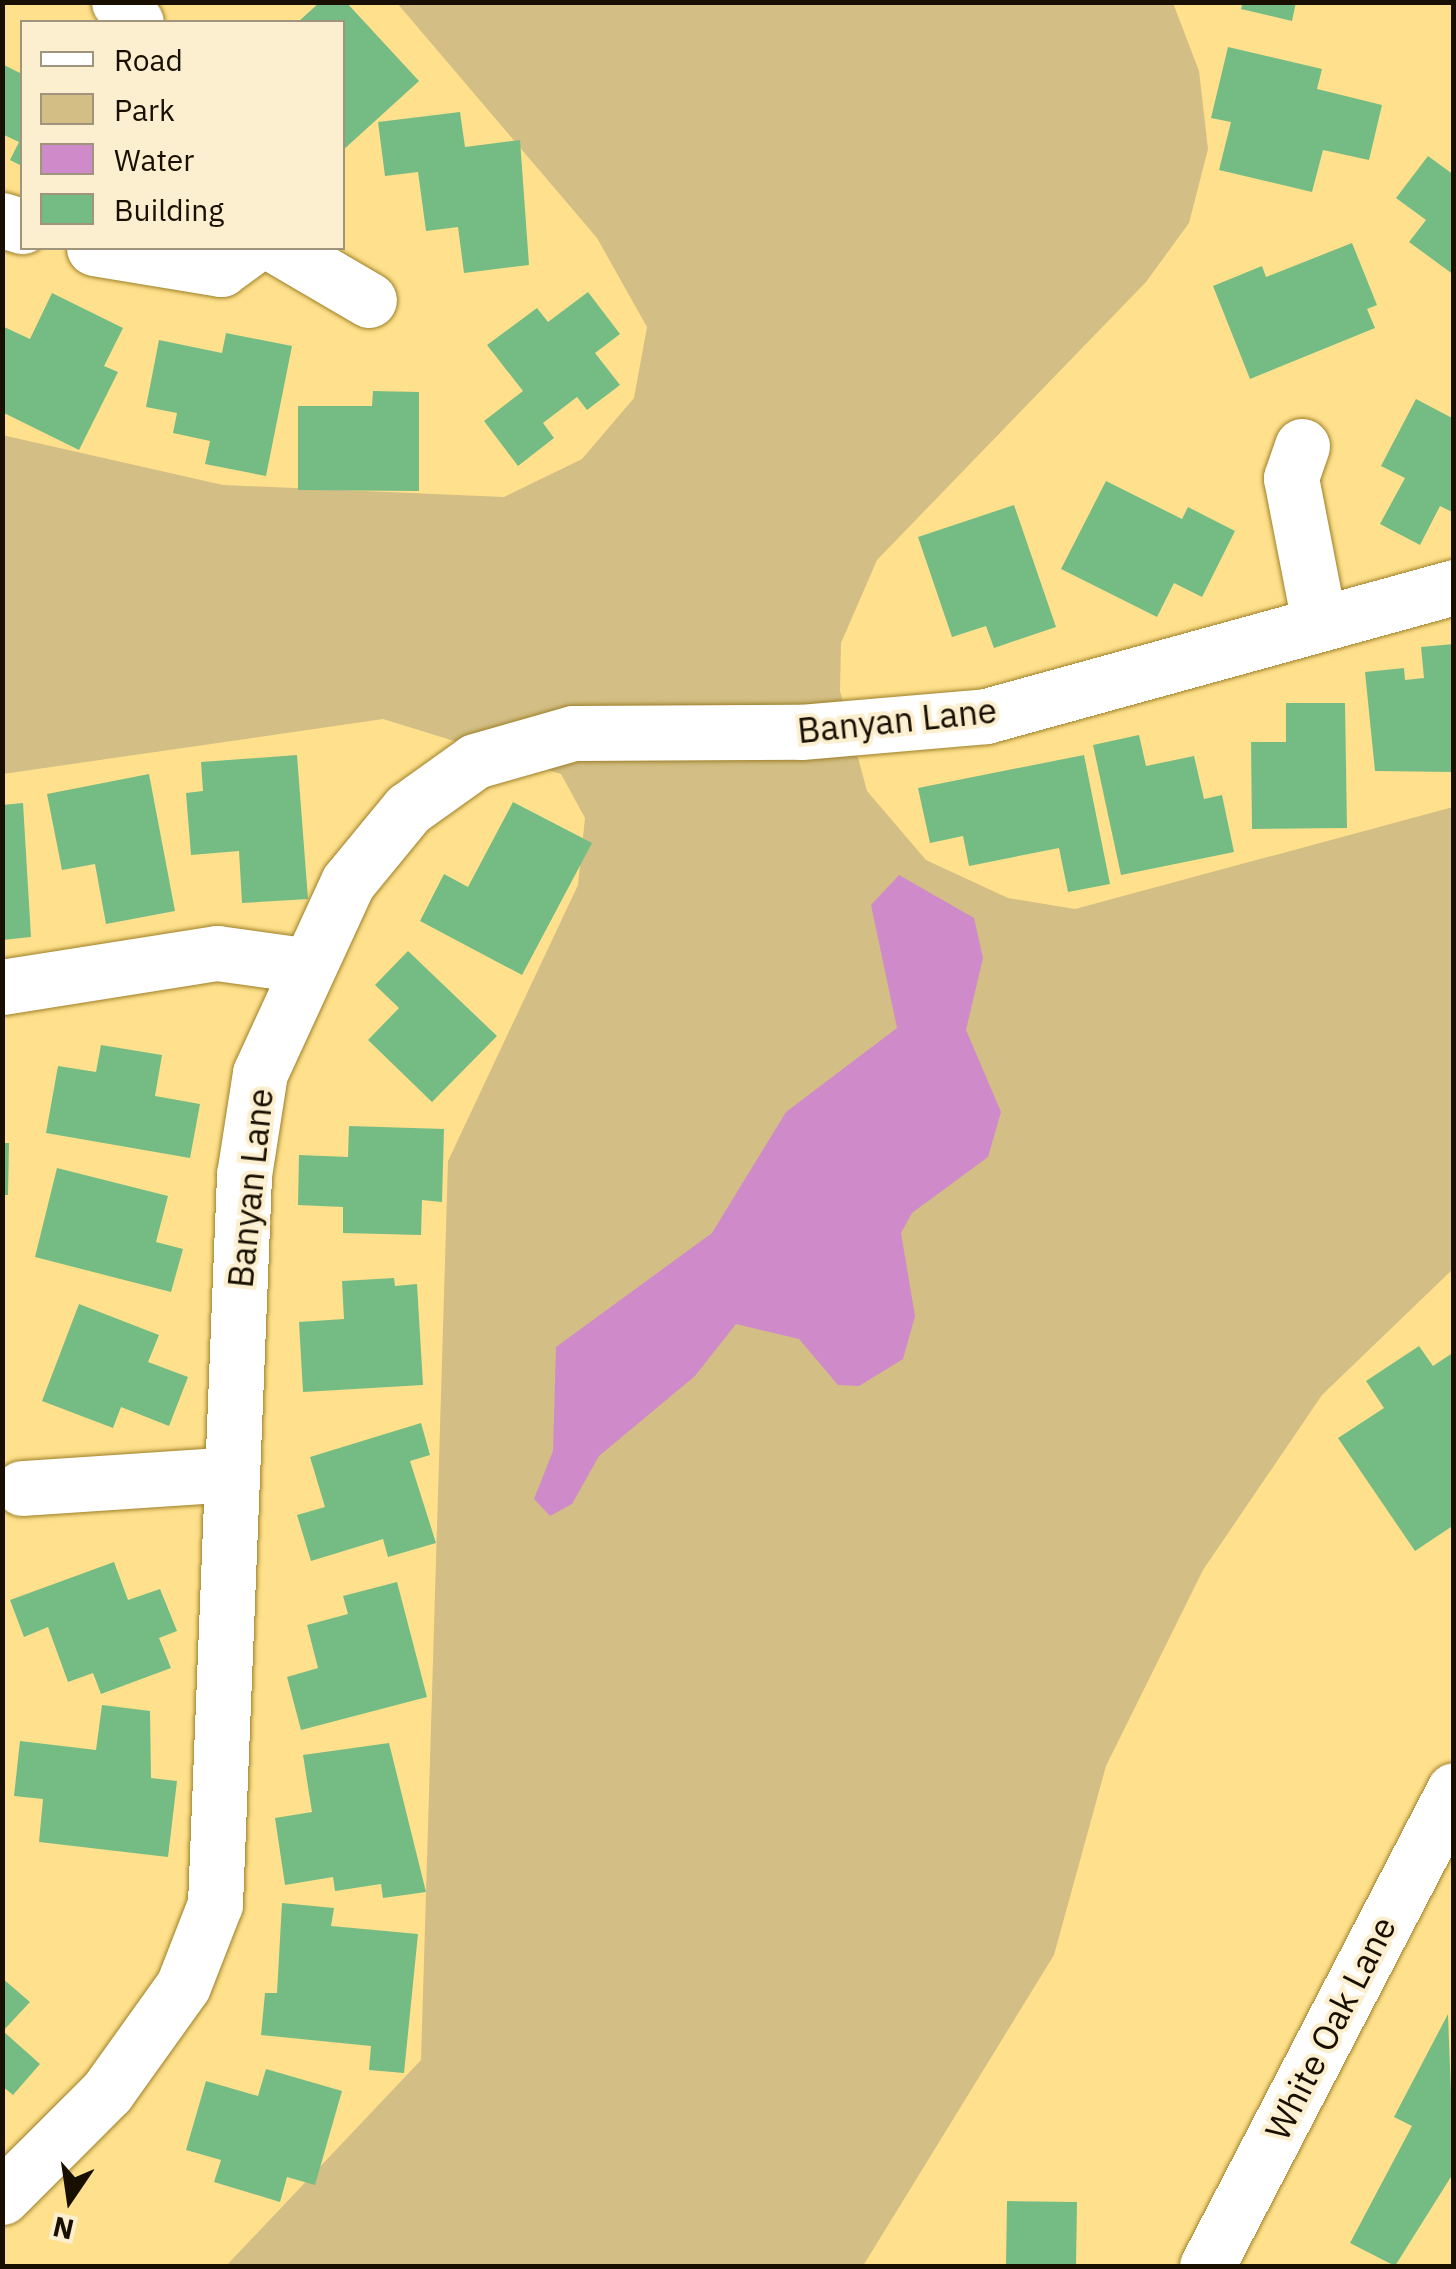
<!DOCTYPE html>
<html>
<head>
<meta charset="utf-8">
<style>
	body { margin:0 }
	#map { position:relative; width:1456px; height:2269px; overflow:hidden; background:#ffe08c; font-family:"IBM Plex Sans",sans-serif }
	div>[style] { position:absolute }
	.green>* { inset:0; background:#d3be85 }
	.water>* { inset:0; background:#cf8bc9 }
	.building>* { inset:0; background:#75bc84 }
	.roads { filter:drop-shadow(0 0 2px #9d8028) drop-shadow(0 0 2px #9d8028) }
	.minor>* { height:55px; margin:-27.5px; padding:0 27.5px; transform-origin:27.5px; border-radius:27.5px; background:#fff }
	span { translate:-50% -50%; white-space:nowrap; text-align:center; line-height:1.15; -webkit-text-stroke:8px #fbefcf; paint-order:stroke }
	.street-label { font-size:35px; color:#180f00 }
	.frame { position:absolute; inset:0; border:5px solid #180f00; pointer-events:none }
	.legend { position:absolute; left:20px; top:20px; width:325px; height:230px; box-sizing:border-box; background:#fbefcf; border:2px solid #a0957c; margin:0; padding:12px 18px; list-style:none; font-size:30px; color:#180f00 }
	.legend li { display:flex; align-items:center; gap:20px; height:50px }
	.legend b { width:50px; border:2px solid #a0957c }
	.north { position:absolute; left:20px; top:2149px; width:100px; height:100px; -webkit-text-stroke:8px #fbefcf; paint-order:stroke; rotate:193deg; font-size:28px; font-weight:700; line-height:40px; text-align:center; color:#180f00 }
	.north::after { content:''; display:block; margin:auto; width:35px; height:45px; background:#180f00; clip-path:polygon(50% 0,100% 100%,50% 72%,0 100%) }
</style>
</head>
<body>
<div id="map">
	<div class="green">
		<i style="clip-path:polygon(397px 3px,1173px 3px,1199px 71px,1208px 149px,1189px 223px,1146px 282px,877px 560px,841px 643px,840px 691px,867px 791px,926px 860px,1008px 898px,1075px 909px,1453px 807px,1453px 1269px,1322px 1395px,1203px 1570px,1106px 1766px,1054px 1955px,863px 2266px,226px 2266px,421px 2060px,448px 1161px,578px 885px,585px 818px,561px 774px,383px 719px,3px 774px,2px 435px,223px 485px,504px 497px,582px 459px,634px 398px,647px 327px,597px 238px)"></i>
	</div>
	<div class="water">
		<i style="clip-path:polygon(899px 875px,974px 918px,983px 958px,966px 1030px,1001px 1112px,988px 1157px,912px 1213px,901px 1233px,915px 1316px,903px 1359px,859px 1386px,838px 1385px,799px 1339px,736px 1324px,695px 1376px,599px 1456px,572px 1504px,550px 1516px,534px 1499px,553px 1451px,556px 1347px,712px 1233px,786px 1112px,897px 1028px,871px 905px)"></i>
	</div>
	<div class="building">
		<i style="clip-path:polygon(320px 2px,346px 2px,419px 81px,342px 151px,342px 22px,298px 22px)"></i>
		<i style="clip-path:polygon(1243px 2px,1296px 2px,1292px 21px,1241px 9px)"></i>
		<i style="clip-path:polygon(1228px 47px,1322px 69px,1317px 89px,1382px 105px,1369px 160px,1323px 150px,1312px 192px,1219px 170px,1231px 122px,1211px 118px)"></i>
		<i style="clip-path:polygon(2px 64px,22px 74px,22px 166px,10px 160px,19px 142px,2px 134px)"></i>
		<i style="clip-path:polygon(460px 112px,465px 147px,520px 140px,529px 265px,464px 273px,458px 227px,426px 231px,418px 172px,385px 176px,378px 122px)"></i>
		<i style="clip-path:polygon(1428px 156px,1454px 175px,1454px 275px,1409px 242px,1426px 220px,1396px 198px)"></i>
		<i style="clip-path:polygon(1352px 243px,1377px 305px,1367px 309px,1375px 328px,1250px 379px,1213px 286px,1262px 266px,1266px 277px)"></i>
		<i style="clip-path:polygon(588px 292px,620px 334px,595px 353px,620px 385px,587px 410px,577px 397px,543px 423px,554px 438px,518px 466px,484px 421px,523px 391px,487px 345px,537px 308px,548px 322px)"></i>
		<i style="clip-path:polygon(52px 293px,123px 328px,104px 366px,118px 372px,79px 450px,2px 412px,2px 326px,30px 339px)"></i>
		<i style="clip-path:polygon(226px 333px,292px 346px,266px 476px,205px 464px,210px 441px,173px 433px,177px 413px,146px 407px,159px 340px,222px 353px)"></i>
		<i style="clip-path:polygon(373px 391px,419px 392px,419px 491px,298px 490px,298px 406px,372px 406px)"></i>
		<i style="clip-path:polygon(1416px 399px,1454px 419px,1454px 513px,1440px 506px,1420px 545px,1380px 524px,1405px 478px,1381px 466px)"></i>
		<i style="clip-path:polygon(1106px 481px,1182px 519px,1188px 507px,1235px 531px,1202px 597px,1174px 583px,1157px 617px,1061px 569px)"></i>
		<i style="clip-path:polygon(1014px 505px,1056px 627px,994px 648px,986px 626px,952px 637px,918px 537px)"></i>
		<i style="clip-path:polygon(1454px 644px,1454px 772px,1375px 771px,1365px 672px,1404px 668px,1405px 680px,1424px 678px,1421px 647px)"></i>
		<i style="clip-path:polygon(1286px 703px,1345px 703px,1347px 828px,1252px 829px,1251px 742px,1286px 742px)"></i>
		<i style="clip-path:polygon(1139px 735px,1146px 766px,1194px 756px,1204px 799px,1222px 795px,1234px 852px,1121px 875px,1093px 745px)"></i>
		<i style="clip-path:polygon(297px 755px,308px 899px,242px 903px,239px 851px,191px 855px,186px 793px,203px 791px,201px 762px)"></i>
		<i style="clip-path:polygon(1084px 755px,1110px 884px,1068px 892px,1059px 848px,969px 866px,963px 836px,930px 843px,918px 788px)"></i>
		<i style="clip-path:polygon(149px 774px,175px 911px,106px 924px,95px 864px,62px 870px,47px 794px)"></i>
		<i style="clip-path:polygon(513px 802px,592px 843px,522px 975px,420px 921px,444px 874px,468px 887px)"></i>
		<i style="clip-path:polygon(23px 803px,31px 937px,2px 940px,2px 805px)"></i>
		<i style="clip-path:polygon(408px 951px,497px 1036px,432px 1102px,368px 1040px,399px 1008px,375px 985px)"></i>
		<i style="clip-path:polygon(101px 1045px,162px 1055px,155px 1096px,200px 1104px,190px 1158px,46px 1133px,58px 1066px,96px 1072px)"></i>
		<i style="clip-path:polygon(349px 1126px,444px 1129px,442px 1202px,422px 1200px,421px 1235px,343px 1233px,343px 1207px,298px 1205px,299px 1155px,348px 1157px)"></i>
		<i style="clip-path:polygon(2px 1143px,9px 1143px,8px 1195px,2px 1195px)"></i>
		<i style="clip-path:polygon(57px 1168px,168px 1196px,156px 1242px,183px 1249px,171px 1292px,35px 1257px)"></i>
		<i style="clip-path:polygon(394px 1278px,395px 1286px,417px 1284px,423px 1385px,303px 1392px,299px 1322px,344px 1319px,342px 1281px)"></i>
		<i style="clip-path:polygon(79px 1304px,159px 1335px,148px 1362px,188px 1377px,169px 1426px,121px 1407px,113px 1428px,42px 1401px)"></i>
		<i style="clip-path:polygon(1419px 1346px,1433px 1366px,1454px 1352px,1454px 1525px,1415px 1551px,1338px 1438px,1384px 1408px,1366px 1381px)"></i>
		<i style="clip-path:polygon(421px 1423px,430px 1455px,410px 1461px,436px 1543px,388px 1557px,383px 1539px,311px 1561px,297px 1515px,325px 1507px,310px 1457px)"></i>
		<i style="clip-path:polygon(114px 1562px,128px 1600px,160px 1589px,177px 1631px,159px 1638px,171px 1668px,101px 1694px,93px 1673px,68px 1682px,48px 1627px,24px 1637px,10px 1600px)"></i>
		<i style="clip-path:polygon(397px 1582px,427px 1697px,301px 1730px,287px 1677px,318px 1668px,307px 1625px,348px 1614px,343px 1596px)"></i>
		<i style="clip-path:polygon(102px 1705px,150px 1711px,151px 1778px,177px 1781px,168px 1857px,39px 1842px,43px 1799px,14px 1796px,20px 1741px,96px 1750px)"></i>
		<i style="clip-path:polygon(389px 1743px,426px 1892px,383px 1898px,381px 1884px,335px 1891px,333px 1877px,285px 1885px,275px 1818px,312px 1812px,303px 1755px)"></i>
		<i style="clip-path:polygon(282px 1903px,334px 1908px,331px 1926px,418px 1934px,404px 2073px,369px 2070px,371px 2046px,261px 2035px,265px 1993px,277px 1993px)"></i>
		<i style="clip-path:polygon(2px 1978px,30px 2002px,3px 2031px,40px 2064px,13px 2095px,2px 2086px)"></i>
		<i style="clip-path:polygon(1448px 2014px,1454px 2172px,1395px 2266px,1350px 2243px,1412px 2126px,1394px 2117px)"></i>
		<i style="clip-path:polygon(266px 2069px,342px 2091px,315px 2185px,287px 2177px,280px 2202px,214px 2182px,221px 2160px,186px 2150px,206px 2081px,258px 2096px)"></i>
		<i style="clip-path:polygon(1007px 2201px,1077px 2202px,1076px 2266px,1006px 2266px)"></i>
	</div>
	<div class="roads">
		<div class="minor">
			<i style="left:119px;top:2px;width:26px;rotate:50deg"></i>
			<i style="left:2px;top:220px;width:21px;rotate:17deg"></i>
			<i style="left:94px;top:248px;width:129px;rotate:9.4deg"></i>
			<i style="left:221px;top:269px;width:36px;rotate:-36deg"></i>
			<i style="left:280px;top:248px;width:103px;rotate:30.3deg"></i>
			<i style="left:1302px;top:446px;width:34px;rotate:109deg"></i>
			<i style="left:1291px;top:478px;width:147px;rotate:79deg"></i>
			<i style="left:2px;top:987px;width:218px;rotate:-9deg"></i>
			<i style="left:217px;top:953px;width:87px;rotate:7.9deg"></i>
			<i style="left:22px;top:1488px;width:209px;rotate:-3.8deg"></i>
			<i style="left:2px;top:2197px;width:148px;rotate:-45deg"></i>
			<i style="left:107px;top:2092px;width:130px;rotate:-54.4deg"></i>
			<i style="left:183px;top:1986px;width:88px;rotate:-68.7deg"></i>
			<i style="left:215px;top:1904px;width:730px;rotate:-87.72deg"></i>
			<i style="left:244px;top:1175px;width:103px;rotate:-81.1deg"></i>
			<i style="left:260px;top:1073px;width:210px;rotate:-65.3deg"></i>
			<i style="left:348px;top:882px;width:94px;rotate:-50.6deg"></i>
			<i style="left:408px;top:809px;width:82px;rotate:-35.6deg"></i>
			<i style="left:475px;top:761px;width:102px;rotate:-15.9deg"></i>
			<i style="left:573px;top:733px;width:228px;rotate:-0.3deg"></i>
			<i style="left:801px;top:732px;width:186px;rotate:-4.9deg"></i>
			<i style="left:986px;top:716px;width:485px;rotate:-15.4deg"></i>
			<i style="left:1207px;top:2266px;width:536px;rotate:-62.57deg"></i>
		</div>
	</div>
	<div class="street-label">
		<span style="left:897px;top:720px;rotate:-6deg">Banyan Lane</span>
		<span style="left:250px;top:1188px;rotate:-84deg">Banyan Lane</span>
		<span style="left:1330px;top:2028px;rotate:-63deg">White Oak Lane</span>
	</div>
	<div class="frame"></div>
	<ul class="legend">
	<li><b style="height:12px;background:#fff"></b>Road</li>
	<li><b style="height:28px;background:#d3be85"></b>Park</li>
	<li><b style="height:28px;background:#cf8bc9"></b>Water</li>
	<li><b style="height:28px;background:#75bc84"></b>Building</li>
	</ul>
	<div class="north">N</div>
</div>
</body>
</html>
